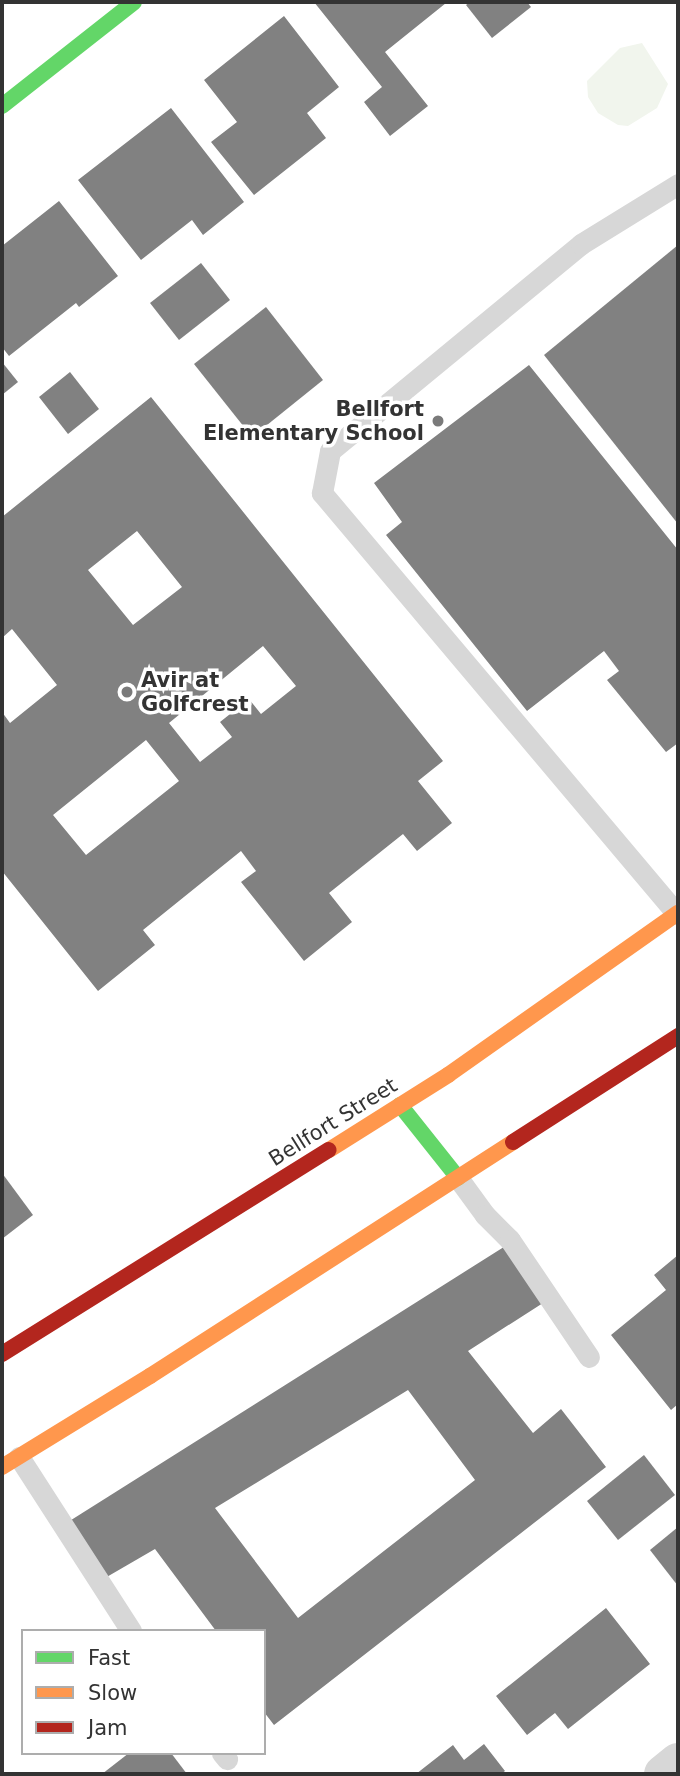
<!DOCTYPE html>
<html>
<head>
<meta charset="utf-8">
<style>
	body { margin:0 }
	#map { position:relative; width:680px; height:1776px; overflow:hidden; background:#fff; font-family:"DejaVu Sans",sans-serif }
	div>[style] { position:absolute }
	.green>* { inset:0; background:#f1f5ed }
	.building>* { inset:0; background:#818181 }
	.lane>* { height:21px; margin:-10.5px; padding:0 10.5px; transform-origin:10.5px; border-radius:10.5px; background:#d7d7d7 }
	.street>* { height:38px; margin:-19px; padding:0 19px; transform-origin:19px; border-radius:19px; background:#d7d7d7 }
	.fast>* { height:16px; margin:-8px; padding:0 8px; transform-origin:8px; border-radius:8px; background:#63d668 }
	.slow>* { height:16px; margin:-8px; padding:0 8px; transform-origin:8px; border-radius:8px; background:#ff974d }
	.jam>* { height:16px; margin:-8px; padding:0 8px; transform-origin:8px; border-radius:8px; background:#b3261e }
	.dots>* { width:19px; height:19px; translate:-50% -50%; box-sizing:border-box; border:4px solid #fff; border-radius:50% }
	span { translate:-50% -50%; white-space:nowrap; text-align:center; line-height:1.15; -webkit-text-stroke:7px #fff; paint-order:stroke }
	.poi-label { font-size:21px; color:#333; font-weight:700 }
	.right { translate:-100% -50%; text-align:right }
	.left { translate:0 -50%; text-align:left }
	.street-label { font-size:21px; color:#333 }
	.frame { position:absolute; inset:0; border:4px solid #333; pointer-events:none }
	.legend { position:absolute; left:21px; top:1629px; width:245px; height:126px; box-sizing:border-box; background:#fff; border:2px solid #adadad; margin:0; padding:9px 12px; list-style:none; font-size:21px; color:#333 }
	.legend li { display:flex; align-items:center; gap:14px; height:35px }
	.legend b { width:35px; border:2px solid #adadad }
</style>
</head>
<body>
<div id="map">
	<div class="green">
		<i style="clip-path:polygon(642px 43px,668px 84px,657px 108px,628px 126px,618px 125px,598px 113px,588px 97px,587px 81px,620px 48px)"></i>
	</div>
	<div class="building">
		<i style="clip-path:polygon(314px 2px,446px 3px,385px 52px,428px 106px,390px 136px,364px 102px,382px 87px)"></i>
		<i style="clip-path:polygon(470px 2px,527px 2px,531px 7px,492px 38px,466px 5px)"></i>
		<i style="clip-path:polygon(284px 16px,339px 87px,307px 113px,326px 138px,254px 195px,211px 142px,237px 122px,204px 80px)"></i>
		<i style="clip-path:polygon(171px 108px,244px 202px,203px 235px,192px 220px,141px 260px,78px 180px)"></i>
		<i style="clip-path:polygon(59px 201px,118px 276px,79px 307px,76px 303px,9px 356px,2px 347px,2px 246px)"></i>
		<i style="clip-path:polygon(678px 245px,678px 524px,544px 355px)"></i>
		<i style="clip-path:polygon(201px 263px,230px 300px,179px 340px,150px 303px)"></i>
		<i style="clip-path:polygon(266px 307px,323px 380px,252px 437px,194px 364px)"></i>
		<i style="clip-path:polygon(2px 362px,18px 382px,2px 395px)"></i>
		<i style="clip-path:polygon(529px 365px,678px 550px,678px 743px,666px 752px,607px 680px,619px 671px,604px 651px,527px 711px,386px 535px,402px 522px,374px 483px)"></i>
		<i style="clip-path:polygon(70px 372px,99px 409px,68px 434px,39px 397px)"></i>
		<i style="clip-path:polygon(evenodd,151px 397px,443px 761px,418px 781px,452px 823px,417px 851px,403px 834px,329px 893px,352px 922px,304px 961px,241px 882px,256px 871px,241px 851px,143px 930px,155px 945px,98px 991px,2px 871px,2px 712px,10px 723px,57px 685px,12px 629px,2px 638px,2px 517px,151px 397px,137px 531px,182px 587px,133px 625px,88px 570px,137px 531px,151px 397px,263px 646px,296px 686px,261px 714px,249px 699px,220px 722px,232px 737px,200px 762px,169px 723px,263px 646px,151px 397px,146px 740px,179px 781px,86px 855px,53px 815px,146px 740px)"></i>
		<i style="clip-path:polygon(2px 1173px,33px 1215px,2px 1239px)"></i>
		<i style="clip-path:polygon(evenodd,507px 1245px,543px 1303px,468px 1351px,533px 1433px,561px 1409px,606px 1467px,274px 1725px,264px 1712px,264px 1631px,216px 1631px,155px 1549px,105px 1578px,68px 1522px,507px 1245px,408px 1390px,475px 1480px,298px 1618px,215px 1508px,408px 1390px)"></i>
		<i style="clip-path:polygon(678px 1255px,678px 1404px,671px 1410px,611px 1335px,666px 1290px,654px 1275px)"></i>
		<i style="clip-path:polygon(644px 1455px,675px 1495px,618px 1540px,587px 1501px)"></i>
		<i style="clip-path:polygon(678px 1527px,678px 1586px,650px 1550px)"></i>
		<i style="clip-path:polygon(606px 1608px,650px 1664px,568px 1729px,555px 1713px,527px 1735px,496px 1696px)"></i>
		<i style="clip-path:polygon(484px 1744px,505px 1771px,501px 1774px,416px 1774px,453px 1745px,464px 1760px)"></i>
		<i style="clip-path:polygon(129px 1753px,171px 1753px,187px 1774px,102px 1774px)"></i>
	</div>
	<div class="lane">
		<i style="left:677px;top:914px;width:551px;rotate:-130.14deg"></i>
		<i style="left:322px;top:493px;width:43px;rotate:-79.2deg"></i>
		<i style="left:330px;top:451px;width:325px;rotate:-39.5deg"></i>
		<i style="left:581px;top:244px;width:114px;rotate:-31.7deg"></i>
		<i style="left:458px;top:1178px;width:46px;rotate:53.9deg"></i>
		<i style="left:485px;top:1215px;width:35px;rotate:45deg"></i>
		<i style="left:510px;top:1240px;width:141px;rotate:56deg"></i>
		<i style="left:19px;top:1457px;width:207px;rotate:57.2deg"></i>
		<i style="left:222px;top:1753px;width:8px;rotate:50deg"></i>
	</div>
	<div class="street">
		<i style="left:663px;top:1774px;width:19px;rotate:-39deg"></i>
	</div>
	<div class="fast">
		<i style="left:2px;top:106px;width:168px;rotate:-38.2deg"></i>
		<i style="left:400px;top:1105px;width:93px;rotate:51.5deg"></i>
	</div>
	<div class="slow">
		<i style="left:329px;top:1150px;width:141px;rotate:-32.2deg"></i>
		<i style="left:448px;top:1075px;width:281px;rotate:-35.2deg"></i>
		<i style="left:2px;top:1467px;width:174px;rotate:-31.6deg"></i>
		<i style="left:150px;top:1376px;width:432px;rotate:-32.8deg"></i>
	</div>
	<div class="jam">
		<i style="left:513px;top:1142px;width:196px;rotate:-32.7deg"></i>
		<i style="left:2px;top:1354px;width:385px;rotate:-32deg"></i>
	</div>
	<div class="dots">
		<i style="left:438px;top:421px;background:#7a7a7a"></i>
		<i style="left:127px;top:692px;background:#7a7a7a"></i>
	</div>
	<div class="poi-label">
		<span class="right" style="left:424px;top:421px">Bellfort<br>Elementary School</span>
		<span class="left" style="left:141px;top:692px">Avir at<br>Golfcrest</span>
	</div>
	<div class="street-label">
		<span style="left:333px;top:1122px;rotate:-32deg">Bellfort Street</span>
	</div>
	<div class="frame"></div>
	<ul class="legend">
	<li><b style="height:9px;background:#63d668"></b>Fast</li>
	<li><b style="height:9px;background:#ff974d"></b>Slow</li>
	<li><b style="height:9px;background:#b3261e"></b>Jam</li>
	</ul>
</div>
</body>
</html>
